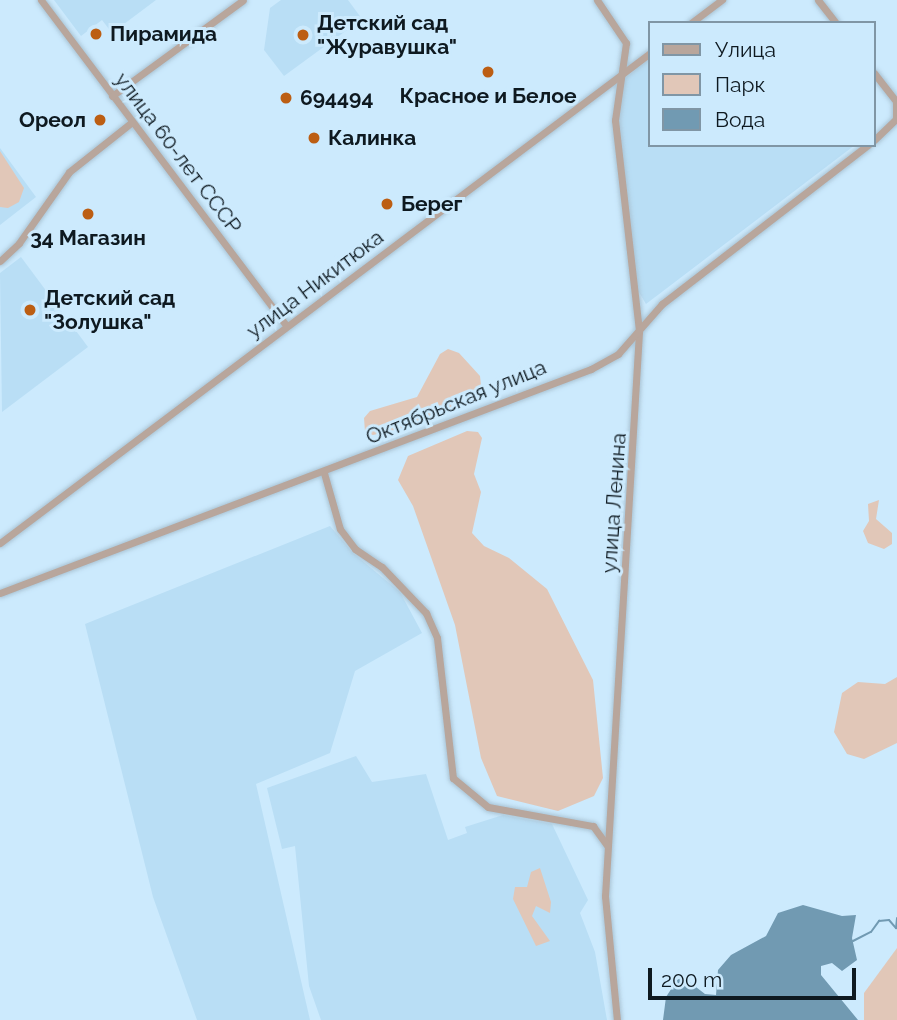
<!DOCTYPE html>
<html>
<head>
<meta charset="utf-8">
<style>
	body { margin:0 }
	#map { position:relative; width:897px; height:1020px; overflow:hidden; background:#cceafd; font-family:Raleway,sans-serif }
	div>[style] { position:absolute }
	.built>* { inset:0; background:#b9def5 }
	.green>* { inset:0; background:#e1c7b8 }
	.water>* { inset:0; background:#719ab2 }
	.stream>* { height:2px; margin:-1px; padding:0 1px; transform-origin:1px; border-radius:1px; background:#719ab2 }
	.roads { filter:drop-shadow(0 0 2px #aac4d5) drop-shadow(0 0 2px #aac4d5) }
	.minor>* { height:7px; margin:-3.5px; padding:0 3.5px; transform-origin:3.5px; border-radius:3.5px; background:#b8a69c }
	.dots>* { width:19px; height:19px; translate:-50% -50%; box-sizing:border-box; border:4px solid #cceafd; border-radius:50% }
	span { translate:-50% -50%; white-space:nowrap; text-align:center; line-height:1.15; -webkit-text-stroke:6px #cceafd; paint-order:stroke }
	.poi-label { font-size:21px; color:#0e1920; font-weight:700 }
	.left { translate:0 -50%; text-align:left }
	.right { translate:-100% -50%; text-align:right }
	.street-label { font-size:21px; color:#0e1920 }
	.legend { position:absolute; left:648px; top:21px; width:228px; height:126px; box-sizing:border-box; background:#cceafd; border:2px solid #8096a5; margin:0; padding:9px 12px; list-style:none; font-size:21px; color:#0e1920 }
	.legend li { display:flex; align-items:center; gap:14px; height:35px }
	.legend b { width:35px; border:2px solid #8096a5 }
	.scale { position:absolute; left:648px; top:968px; width:208px; height:32px; box-sizing:border-box; border:4px solid #0e1920; border-top:0; padding-left:9px; font-size:21px; line-height:24px; white-space:nowrap; color:#0e1920; -webkit-text-stroke:5px #cceafd; paint-order:stroke }
</style>
</head>
<body>
<div id="map">
	<div class="built">
		<i style="clip-path:polygon(54px 0,156px 0,112px 33px,102px 20px,81px 36px)"></i>
		<i style="clip-path:polygon(281px 0,348px 0,362px 19px,284px 76px,264px 50px,270px 8px)"></i>
		<i style="clip-path:polygon(650px 58px,650px 145px,855px 145px,646px 304px,633px 282px,616px 109px,625px 78px)"></i>
		<i style="clip-path:polygon(0 148px,36px 197px,0 225px)"></i>
		<i style="clip-path:polygon(21px 257px,88px 347px,2px 412px,0 273px)"></i>
		<i style="clip-path:polygon(330px 526px,353px 553px,400px 592px,422px 633px,355px 671px,330px 753px,256px 784px,310px 1020px,197px 1020px,153px 897px,85px 624px)"></i>
		<i style="clip-path:polygon(356px 756px,372px 782px,426px 774px,448px 840px,467px 833px,465px 827px,503px 815px,552px 824px,588px 900px,580px 913px,595px 952px,607px 1020px,321px 1020px,309px 986px,295px 846px,282px 849px,267px 788px)"></i>
	</div>
	<div class="green">
		<i style="clip-path:polygon(0 151px,24px 188px,19px 202px,8px 208px,0 207px)"></i>
		<i style="clip-path:polygon(448px 349px,459px 353px,480px 376px,482px 394px,403px 428px,373px 435px,365px 432px,364px 418px,370px 411px,417px 397px,440px 354px)"></i>
		<i style="clip-path:polygon(467px 431px,478px 432px,482px 438px,474px 474px,481px 492px,472px 533px,484px 546px,509px 558px,547px 589px,593px 680px,603px 778px,594px 796px,558px 811px,497px 796px,481px 758px,455px 625px,413px 506px,398px 480px,408px 456px)"></i>
		<i style="clip-path:polygon(879px 500px,876px 519px,892px 533px,892px 544px,884px 549px,868px 543px,863px 531px,869px 521px,868px 504px)"></i>
		<i style="clip-path:polygon(897px 677px,897px 743px,864px 759px,847px 754px,834px 732px,842px 693px,858px 682px,885px 684px)"></i>
		<i style="clip-path:polygon(540px 868px,551px 902px,550px 913px,536px 906px,532px 916px,550px 941px,536px 946px,513px 899px,515px 887px,527px 887px,531px 872px)"></i>
		<i style="clip-path:polygon(897px 948px,897px 1020px,864px 1020px,864px 993px)"></i>
	</div>
	<div class="water">
		<i style="clip-path:polygon(803px 905px,842px 916px,856px 915px,852px 938px,857px 960px,842px 971px,832px 963px,821px 966px,821px 975px,858px 1020px,663px 1020px,666px 997px,677px 980px,683px 977px,705px 994px,716px 995px,718px 970px,731px 955px,766px 936px,778px 913px)"></i>
	</div>
	<div class="stream">
		<i style="left:853px;top:941px;width:20px;rotate:-27deg"></i>
		<i style="left:871px;top:932px;width:14px;rotate:-54deg"></i>
		<i style="left:879px;top:921px;width:10px;rotate:-6deg"></i>
		<i style="left:889px;top:920px;width:11px;rotate:49deg"></i>
		<i style="left:896px;top:928px;width:10px;rotate:-84deg"></i>
	</div>
	<div class="roads">
		<div class="minor">
			<i style="left:41px;top:0;width:408px;rotate:53deg"></i>
			<i style="left:597px;top:0;width:52px;rotate:56deg"></i>
			<i style="left:626px;top:43px;width:78px;rotate:98.1deg"></i>
			<i style="left:615px;top:120px;width:213px;rotate:83.5deg"></i>
			<i style="left:639px;top:332px;width:565px;rotate:93.45deg"></i>
			<i style="left:605px;top:896px;width:125px;rotate:84.5deg"></i>
			<i style="left:818px;top:0;width:29px;rotate:52deg"></i>
			<i style="left:691px;top:23px;width:39px;rotate:-37deg"></i>
			<i style="left:874px;top:73px;width:36px;rotate:52deg"></i>
			<i style="left:896px;top:101px;width:18px;rotate:90deg"></i>
			<i style="left:896px;top:119px;width:30px;rotate:136deg"></i>
			<i style="left:112px;top:96px;width:162px;rotate:-36.2deg"></i>
			<i style="left:0;top:261px;width:26px;rotate:-43deg"></i>
			<i style="left:19px;top:243px;width:87px;rotate:-54.8deg"></i>
			<i style="left:69px;top:172px;width:80px;rotate:-38.4deg"></i>
			<i style="left:324px;top:473px;width:58px;rotate:74.1deg"></i>
			<i style="left:340px;top:529px;width:25px;rotate:53deg"></i>
			<i style="left:355px;top:549px;width:32px;rotate:34deg"></i>
			<i style="left:382px;top:567px;width:64px;rotate:46.3deg"></i>
			<i style="left:426px;top:613px;width:27px;rotate:66deg"></i>
			<i style="left:437px;top:638px;width:141px;rotate:83.5deg"></i>
			<i style="left:453px;top:778px;width:45px;rotate:39.6deg"></i>
			<i style="left:488px;top:807px;width:107px;rotate:10.3deg"></i>
			<i style="left:593px;top:826px;width:24px;rotate:54deg"></i>
			<i style="left:0;top:543px;width:814px;rotate:-37.01deg"></i>
			<i style="left:0;top:593px;width:632px;rotate:-20.76deg"></i>
			<i style="left:591px;top:369px;width:31px;rotate:-29deg"></i>
			<i style="left:618px;top:354px;width:67px;rotate:-48.7deg"></i>
			<i style="left:662px;top:304px;width:260px;rotate:-37.7deg"></i>
		</div>
	</div>
	<div class="dots">
		<i style="left:96px;top:34px;background:#bc5e13"></i>
		<i style="left:303px;top:35px;background:#bc5e13"></i>
		<i style="left:488px;top:72px;background:#bc5e13"></i>
		<i style="left:286px;top:98px;background:#bc5e13"></i>
		<i style="left:100px;top:120px;background:#bc5e13"></i>
		<i style="left:314px;top:138px;background:#bc5e13"></i>
		<i style="left:387px;top:204px;background:#bc5e13"></i>
		<i style="left:88px;top:214px;background:#bc5e13"></i>
		<i style="left:30px;top:310px;background:#bc5e13"></i>
	</div>
	<div class="poi-label">
		<span class="left" style="left:317px;top:35px">Детский сад<br>"Журавушка"</span>
		<span class="left" style="left:110px;top:34px">Пирамида</span>
		<span style="left:488px;top:96px">Красное и Белое</span>
		<span class="left" style="left:300px;top:98px">694494</span>
		<span class="right" style="left:86px;top:120px">Ореол</span>
		<span class="left" style="left:328px;top:138px">Калинка</span>
		<span class="left" style="left:401px;top:204px">Берег</span>
		<span style="left:88px;top:238px">34 Магазин</span>
		<span class="left" style="left:44px;top:310px">Детский сад<br>"Золушка"</span>
	</div>
	<div class="street-label">
		<span style="left:178px;top:153px;rotate:53deg">улица 60-лет СССР</span>
		<span style="left:315px;top:284px;rotate:-37deg">улица Никитюка</span>
		<span style="left:456px;top:402px;rotate:-22deg">Октябрьская улица</span>
		<span style="left:614px;top:503px;rotate:-86deg">улица Ленина</span>
	</div>
	<ul class="legend">
	<li><b style="height:9px;background:#b8a69c"></b>Улица</li>
	<li><b style="height:19px;background:#e1c7b8"></b>Парк</li>
	<li><b style="height:19px;background:#719ab2"></b>Вода</li>
	</ul>
	<div class="scale">200 m</div>
</div>
</body>
</html>
